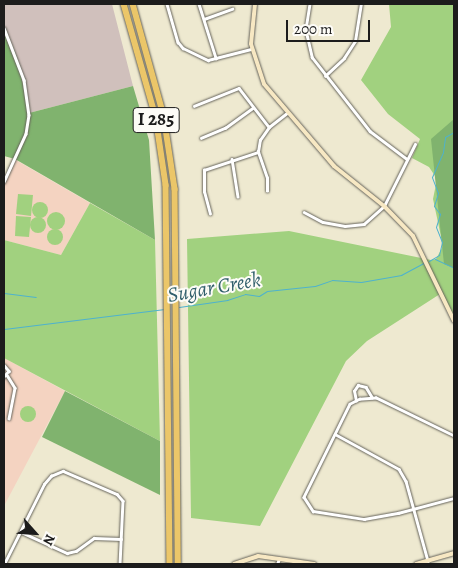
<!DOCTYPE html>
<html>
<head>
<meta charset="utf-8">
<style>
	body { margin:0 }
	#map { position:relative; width:458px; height:568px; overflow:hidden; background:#eee9d0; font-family:Alegreya,serif }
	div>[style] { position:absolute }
	.built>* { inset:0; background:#f4d3c1 }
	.industrial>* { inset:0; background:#d0c0bc }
	.green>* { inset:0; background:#a1d17f }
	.round { border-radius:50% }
	.forest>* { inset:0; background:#80b36e }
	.stream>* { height:1px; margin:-0.5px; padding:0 0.5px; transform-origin:0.5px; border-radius:0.5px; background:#4eb2cd }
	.roads { filter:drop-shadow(0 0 1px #66645b) drop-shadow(0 0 1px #66645b) }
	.street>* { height:2.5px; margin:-1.25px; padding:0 1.25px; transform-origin:1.25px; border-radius:1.25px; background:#fff }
	.secondary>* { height:4px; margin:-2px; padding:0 2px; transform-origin:2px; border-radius:2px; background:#f7e8c3 }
	.highway>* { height:5.5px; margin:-2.75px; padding:0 2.75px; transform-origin:2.75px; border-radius:2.75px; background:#ebc669 }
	span { translate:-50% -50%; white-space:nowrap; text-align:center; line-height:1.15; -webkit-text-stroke:4px #fdfcf7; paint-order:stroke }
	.shield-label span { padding:1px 4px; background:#fdfcf7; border:1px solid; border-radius:4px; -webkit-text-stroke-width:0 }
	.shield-label { font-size:19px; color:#1c1c1c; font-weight:700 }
	.water-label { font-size:21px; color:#32606c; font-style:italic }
	.frame { position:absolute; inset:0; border:5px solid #1c1c1c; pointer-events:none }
	.north { position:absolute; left:10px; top:508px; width:50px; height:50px; -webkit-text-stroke:4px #fdfcf7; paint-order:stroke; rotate:116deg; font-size:14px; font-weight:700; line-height:20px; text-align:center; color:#1c1c1c }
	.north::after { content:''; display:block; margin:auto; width:18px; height:22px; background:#1c1c1c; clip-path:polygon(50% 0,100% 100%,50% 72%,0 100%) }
	.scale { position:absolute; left:286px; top:20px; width:84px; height:22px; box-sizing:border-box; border:2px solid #1c1c1c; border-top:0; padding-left:6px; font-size:15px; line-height:18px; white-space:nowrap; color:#1c1c1c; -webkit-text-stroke:4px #fdfcf7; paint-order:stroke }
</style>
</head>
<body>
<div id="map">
	<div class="built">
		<i style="clip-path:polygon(14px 159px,90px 203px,61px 255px,4px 240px,4px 179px)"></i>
		<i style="clip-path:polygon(4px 358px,65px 391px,4px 506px)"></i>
	</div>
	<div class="industrial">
		<i style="clip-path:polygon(4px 4px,112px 4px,133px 86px,29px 113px,17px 57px,4px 27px)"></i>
	</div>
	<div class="green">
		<i style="clip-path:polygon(389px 4px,454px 4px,454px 322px,440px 294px,367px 341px,346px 361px,260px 526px,191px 518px,187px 239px,289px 231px,431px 260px,436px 259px,443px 246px,433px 199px,437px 179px,429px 167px,412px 158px,420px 139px,388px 114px,361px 80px,391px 27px)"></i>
		<i style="clip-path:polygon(18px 194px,33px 195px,31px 216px,16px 214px)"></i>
		<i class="round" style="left:32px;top:202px;width:16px;height:16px"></i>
		<i style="clip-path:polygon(90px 203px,155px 240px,160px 441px,4px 358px,4px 240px,61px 255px)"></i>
		<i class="round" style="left:47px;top:212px;width:18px;height:18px"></i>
		<i style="clip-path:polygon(16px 216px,31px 217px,29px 237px,15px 236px)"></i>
		<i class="round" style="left:30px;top:217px;width:16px;height:16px"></i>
		<i class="round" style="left:47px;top:229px;width:16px;height:16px"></i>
		<i class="round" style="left:20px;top:406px;width:16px;height:16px"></i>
	</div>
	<div class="forest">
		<i style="clip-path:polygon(4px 27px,17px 57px,29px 113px,133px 86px,149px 140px,155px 240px,15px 159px,4px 156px)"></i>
		<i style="clip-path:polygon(454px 119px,454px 268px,444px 264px,431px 139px)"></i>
		<i style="clip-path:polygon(65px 391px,160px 441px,160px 495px,42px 437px)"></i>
	</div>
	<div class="stream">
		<i style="left:435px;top:259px;width:21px;rotate:25deg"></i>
		<i style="left:429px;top:261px;width:12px;rotate:-31deg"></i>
		<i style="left:439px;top:255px;width:13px;rotate:-77deg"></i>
		<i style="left:442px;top:242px;width:16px;rotate:-112deg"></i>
		<i style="left:436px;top:227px;width:14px;rotate:-73deg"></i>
		<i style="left:440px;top:214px;width:10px;rotate:-127deg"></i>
		<i style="left:434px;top:206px;width:14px;rotate:-73deg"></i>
		<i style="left:438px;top:193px;width:17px;rotate:-111deg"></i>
		<i style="left:432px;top:177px;width:27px;rotate:-66deg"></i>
		<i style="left:443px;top:152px;width:15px;rotate:-82deg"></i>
		<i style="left:445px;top:137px;width:10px;rotate:-29deg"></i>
		<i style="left:4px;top:293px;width:32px;rotate:7deg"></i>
		<i style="left:179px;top:307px;width:49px;rotate:-8.3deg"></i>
		<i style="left:227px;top:300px;width:19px;rotate:-18deg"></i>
		<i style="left:245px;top:294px;width:14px;rotate:8deg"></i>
		<i style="left:259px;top:296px;width:9px;rotate:-32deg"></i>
		<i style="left:267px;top:291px;width:48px;rotate:-5.9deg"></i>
		<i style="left:315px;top:286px;width:18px;rotate:-19deg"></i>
		<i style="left:332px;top:280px;width:29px;rotate:4deg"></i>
		<i style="left:361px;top:282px;width:41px;rotate:-9.9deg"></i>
		<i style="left:401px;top:275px;width:26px;rotate:-28deg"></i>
		<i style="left:4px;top:329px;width:162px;rotate:-7.1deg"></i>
	</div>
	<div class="roads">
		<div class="street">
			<i style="left:167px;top:4px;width:40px;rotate:74deg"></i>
			<i style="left:178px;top:42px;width:8px;rotate:50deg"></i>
			<i style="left:183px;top:48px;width:28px;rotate:26deg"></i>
			<i style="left:208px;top:60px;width:44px;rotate:-14.3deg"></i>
			<i style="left:199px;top:4px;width:57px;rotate:72.5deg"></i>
			<i style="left:310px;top:4px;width:26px;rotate:99deg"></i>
			<i style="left:306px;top:30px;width:28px;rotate:77deg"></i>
			<i style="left:312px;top:57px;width:94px;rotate:51.9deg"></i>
			<i style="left:370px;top:131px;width:46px;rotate:37.1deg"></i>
			<i style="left:204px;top:19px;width:30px;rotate:-20deg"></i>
			<i style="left:4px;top:28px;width:56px;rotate:69deg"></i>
			<i style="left:24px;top:80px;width:35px;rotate:82deg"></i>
			<i style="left:29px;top:115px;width:19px;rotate:99deg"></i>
			<i style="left:26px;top:134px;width:53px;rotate:114.6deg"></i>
			<i style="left:325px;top:76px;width:26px;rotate:-43deg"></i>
			<i style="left:344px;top:58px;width:20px;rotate:-57deg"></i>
			<i style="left:355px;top:41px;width:37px;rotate:-81deg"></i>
			<i style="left:194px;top:106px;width:48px;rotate:-21.8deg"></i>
			<i style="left:239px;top:88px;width:49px;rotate:52.4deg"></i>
			<i style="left:201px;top:138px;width:26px;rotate:-23deg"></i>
			<i style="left:225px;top:128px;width:34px;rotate:-36deg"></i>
			<i style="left:232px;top:159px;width:38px;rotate:81deg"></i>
			<i style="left:267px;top:191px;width:13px;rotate:-90deg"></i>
			<i style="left:267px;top:178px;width:28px;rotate:-109deg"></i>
			<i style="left:258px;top:152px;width:12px;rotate:-81deg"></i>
			<i style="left:260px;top:140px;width:16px;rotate:-55deg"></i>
			<i style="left:269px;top:127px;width:23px;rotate:-38deg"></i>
			<i style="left:304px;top:212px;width:21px;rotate:28deg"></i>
			<i style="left:323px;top:222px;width:22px;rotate:10deg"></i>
			<i style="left:345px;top:226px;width:19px;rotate:-6deg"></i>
			<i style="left:364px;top:224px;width:27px;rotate:-42deg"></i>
			<i style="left:384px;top:206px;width:69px;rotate:-63.4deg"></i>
			<i style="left:210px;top:214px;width:23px;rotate:-105deg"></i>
			<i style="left:204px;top:192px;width:22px;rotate:-90deg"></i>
			<i style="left:204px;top:170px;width:57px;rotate:-18.4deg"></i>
			<i style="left:4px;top:365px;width:8px;rotate:50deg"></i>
			<i style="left:9px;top:371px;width:8px;rotate:130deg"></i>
			<i style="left:7px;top:375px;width:15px;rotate:58deg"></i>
			<i style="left:15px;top:388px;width:31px;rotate:101deg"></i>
			<i style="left:356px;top:401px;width:10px;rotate:-101deg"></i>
			<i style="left:354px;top:391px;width:7px;rotate:-56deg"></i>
			<i style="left:358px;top:385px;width:8px;rotate:14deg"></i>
			<i style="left:366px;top:387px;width:12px;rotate:59deg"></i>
			<i style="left:335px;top:434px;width:73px;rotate:28.7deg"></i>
			<i style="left:399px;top:469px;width:14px;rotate:60deg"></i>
			<i style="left:406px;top:481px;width:83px;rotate:74.6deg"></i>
			<i style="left:454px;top:436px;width:87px;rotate:-154deg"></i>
			<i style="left:376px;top:398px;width:16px;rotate:176deg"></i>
			<i style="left:360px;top:399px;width:11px;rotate:153deg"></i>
			<i style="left:350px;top:404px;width:104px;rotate:116.3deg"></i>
			<i style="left:304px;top:497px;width:17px;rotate:57deg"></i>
			<i style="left:313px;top:511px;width:52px;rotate:8.9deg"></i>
			<i style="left:364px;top:519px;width:35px;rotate:-10deg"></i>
			<i style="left:398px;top:513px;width:58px;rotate:-15deg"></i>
			<i style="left:21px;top:532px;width:51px;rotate:24.5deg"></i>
			<i style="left:67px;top:553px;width:9px;rotate:-13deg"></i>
			<i style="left:76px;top:551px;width:22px;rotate:-36deg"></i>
			<i style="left:94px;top:538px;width:27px;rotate:2deg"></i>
			<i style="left:4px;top:564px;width:89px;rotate:-63.4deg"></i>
			<i style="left:44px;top:484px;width:11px;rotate:-49deg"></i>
			<i style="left:51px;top:476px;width:13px;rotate:-23deg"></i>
			<i style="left:63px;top:471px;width:59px;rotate:23.1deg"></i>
			<i style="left:117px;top:494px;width:9px;rotate:49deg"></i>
			<i style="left:123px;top:501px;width:63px;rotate:92.7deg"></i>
			<i style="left:277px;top:564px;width:5px;rotate:-68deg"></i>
		</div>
		<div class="secondary">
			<i style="left:255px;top:4px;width:40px;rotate:95.7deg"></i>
			<i style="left:251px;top:44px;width:42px;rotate:72deg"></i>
			<i style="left:264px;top:84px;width:108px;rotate:49.5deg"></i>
			<i style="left:334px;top:166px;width:64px;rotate:38.7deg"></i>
			<i style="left:384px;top:206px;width:42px;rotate:46deg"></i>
			<i style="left:413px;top:236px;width:94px;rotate:64.2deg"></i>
			<i style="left:234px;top:564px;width:25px;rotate:-18deg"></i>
			<i style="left:258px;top:556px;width:57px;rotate:8.1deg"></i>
			<i style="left:416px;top:564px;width:40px;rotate:-16deg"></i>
		</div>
		<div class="highway">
			<i style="left:124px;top:4px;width:117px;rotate:74.2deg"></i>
			<i style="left:156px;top:117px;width:69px;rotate:81.6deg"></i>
			<i style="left:166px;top:185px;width:379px;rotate:89.4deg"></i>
			<i style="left:133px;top:4px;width:116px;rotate:74.5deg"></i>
			<i style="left:164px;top:116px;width:74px;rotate:81.4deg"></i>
			<i style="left:175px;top:189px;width:375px;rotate:89.5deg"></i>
		</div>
	</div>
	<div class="shield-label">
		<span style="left:156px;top:120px">I 285</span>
	</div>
	<div class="water-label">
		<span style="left:214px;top:287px;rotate:-10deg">Sugar Creek</span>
	</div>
	<div class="frame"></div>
	<div class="north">N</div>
	<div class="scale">200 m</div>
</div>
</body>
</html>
